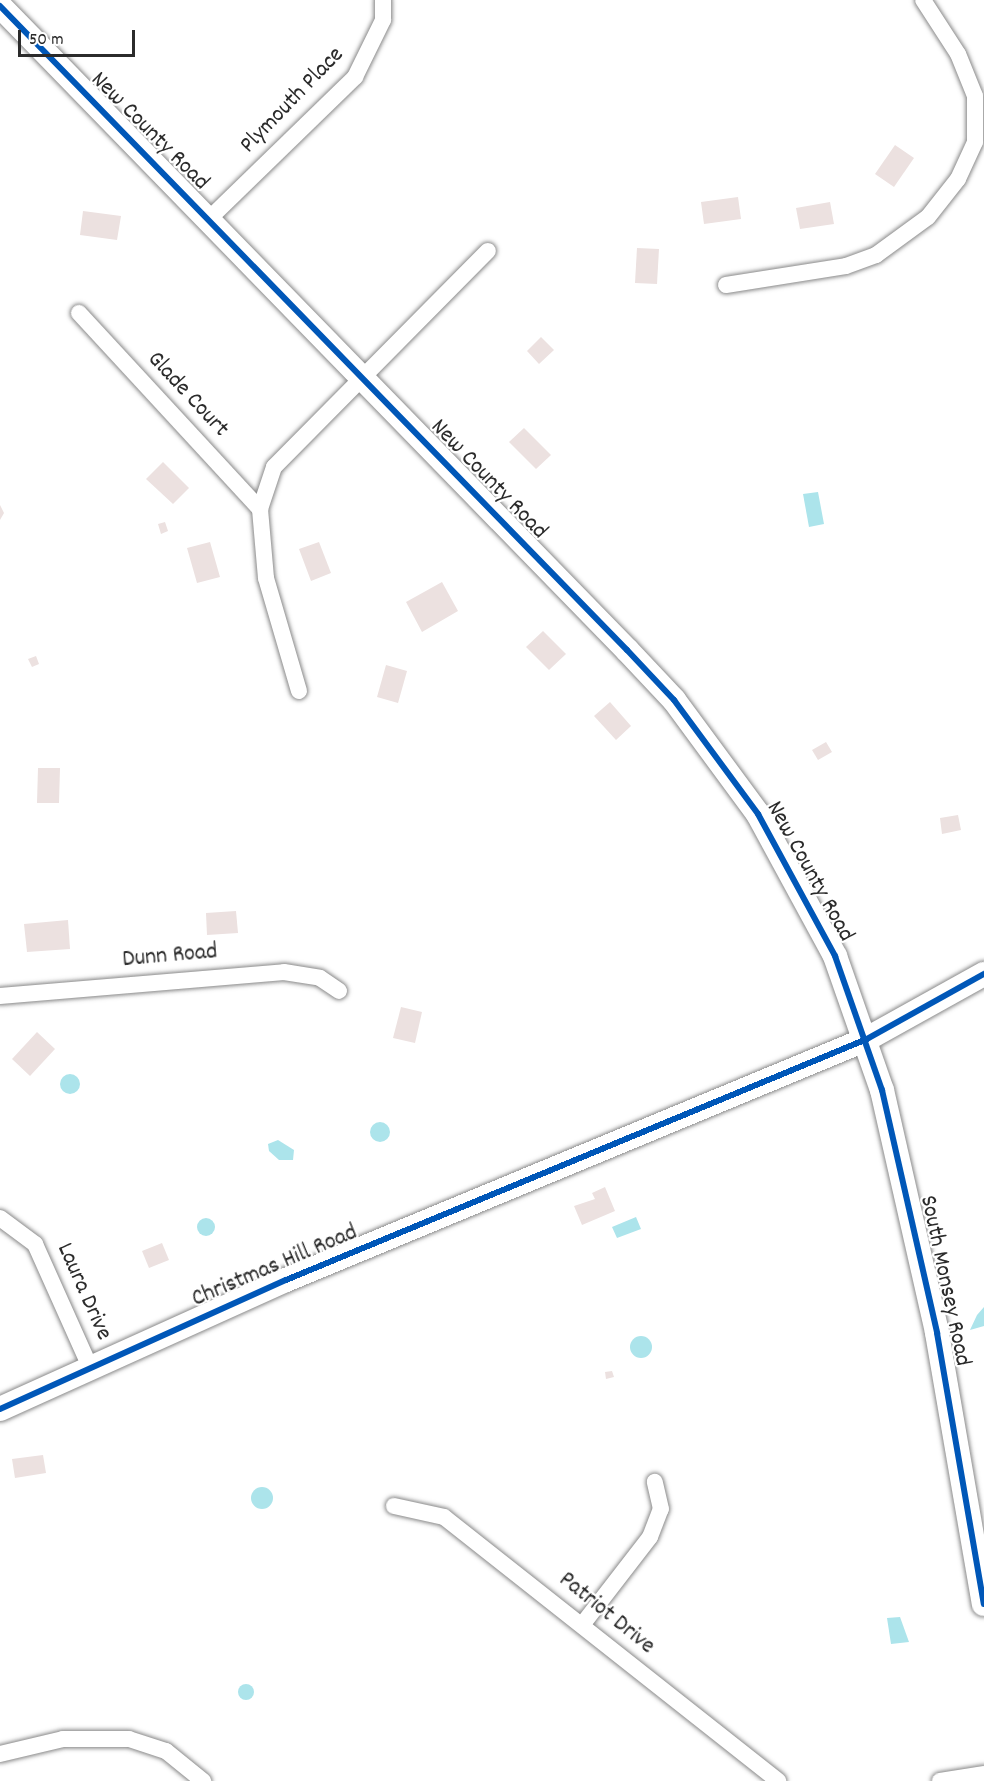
<!DOCTYPE html>
<html>
<head>
<meta charset="utf-8">
<style>
	body { margin:0 }
	#map { position:relative; width:984px; height:1781px; overflow:hidden; background:#fff; font-family:Dekko,sans-serif }
	div>[style] { position:absolute }
	.water>* { inset:0; background:#ace4eb }
	.round { border-radius:50% }
	.building>* { inset:0; background:#ece1e0 }
	.roads { filter:drop-shadow(0 0 2px #8a8a8a) drop-shadow(0 0 2px #8a8a8a) }
	.street>* { height:16px; margin:-8px; padding:0 8px; transform-origin:8px; border-radius:8px; background:#fff }
	.secondary>* { height:24px; margin:-12px; padding:0 12px; transform-origin:12px; border-radius:12px; background:#fff }
	.cycleway>* { height:6px; margin:-3px; padding:0 3px; transform-origin:3px; border-radius:3px; background:#0057b8 }
	span { translate:-50% -50%; white-space:nowrap; text-align:center; line-height:1.15; -webkit-text-stroke:4.5px #fff; paint-order:stroke }
	.street-label { font-size:24px; color:#2b2b2b }
	.scale { position:absolute; left:18px; top:30px; width:117px; height:27px; box-sizing:border-box; border:3px solid #2b2b2b; border-top:0; padding-left:8px; font-size:18px; line-height:21px; white-space:nowrap; color:#2b2b2b; -webkit-text-stroke:4px #fff; paint-order:stroke }
</style>
</head>
<body>
<div id="map">
	<div class="water">
		<i style="clip-path:polygon(818px 492px,824px 524px,809px 527px,803px 494px)"></i>
		<i class="round" style="left:60px;top:1074px;width:20px;height:20px"></i>
		<i class="round" style="left:370px;top:1122px;width:20px;height:20px"></i>
		<i style="clip-path:polygon(278px 1140px,294px 1150px,293px 1160px,279px 1160px,269px 1151px,268px 1144px)"></i>
		<i style="clip-path:polygon(636px 1217px,641px 1229px,617px 1238px,612px 1227px)"></i>
		<i class="round" style="left:197px;top:1218px;width:18px;height:18px"></i>
		<i style="clip-path:polygon(984px 1307px,984px 1326px,970px 1330px,977px 1315px)"></i>
		<i class="round" style="left:630px;top:1336px;width:22px;height:22px"></i>
		<i class="round" style="left:251px;top:1487px;width:22px;height:22px"></i>
		<i style="clip-path:polygon(900px 1617px,909px 1642px,891px 1644px,887px 1618px)"></i>
		<i class="round" style="left:238px;top:1684px;width:16px;height:16px"></i>
	</div>
	<div class="building">
		<i style="clip-path:polygon(895px 145px,914px 158px,894px 187px,875px 174px)"></i>
		<i style="clip-path:polygon(738px 197px,741px 219px,704px 224px,701px 202px)"></i>
		<i style="clip-path:polygon(830px 202px,834px 224px,800px 229px,796px 208px)"></i>
		<i style="clip-path:polygon(83px 211px,121px 216px,117px 240px,80px 235px)"></i>
		<i style="clip-path:polygon(637px 248px,659px 249px,657px 284px,635px 283px)"></i>
		<i style="clip-path:polygon(541px 337px,554px 350px,539px 364px,527px 351px)"></i>
		<i style="clip-path:polygon(524px 428px,551px 455px,536px 469px,509px 442px)"></i>
		<i style="clip-path:polygon(163px 462px,189px 488px,173px 504px,146px 479px)"></i>
		<i style="clip-path:polygon(0 505px,4px 513px,0 520px)"></i>
		<i style="clip-path:polygon(165px 522px,168px 531px,161px 534px,158px 524px)"></i>
		<i style="clip-path:polygon(210px 542px,220px 577px,197px 583px,187px 548px)"></i>
		<i style="clip-path:polygon(319px 542px,331px 573px,311px 581px,299px 549px)"></i>
		<i style="clip-path:polygon(442px 582px,458px 611px,422px 632px,406px 602px)"></i>
		<i style="clip-path:polygon(543px 631px,566px 654px,549px 670px,526px 647px)"></i>
		<i style="clip-path:polygon(36px 656px,39px 664px,32px 667px,28px 659px)"></i>
		<i style="clip-path:polygon(386px 665px,407px 671px,398px 703px,377px 697px)"></i>
		<i style="clip-path:polygon(610px 702px,631px 726px,616px 740px,594px 716px)"></i>
		<i style="clip-path:polygon(826px 742px,832px 752px,818px 760px,812px 750px)"></i>
		<i style="clip-path:polygon(38px 768px,60px 768px,59px 803px,37px 803px)"></i>
		<i style="clip-path:polygon(958px 815px,961px 830px,942px 834px,940px 818px)"></i>
		<i style="clip-path:polygon(236px 911px,238px 933px,207px 935px,206px 913px)"></i>
		<i style="clip-path:polygon(68px 920px,70px 949px,27px 952px,24px 924px)"></i>
		<i style="clip-path:polygon(401px 1007px,422px 1012px,415px 1043px,393px 1038px)"></i>
		<i style="clip-path:polygon(37px 1032px,55px 1049px,30px 1076px,12px 1059px)"></i>
		<i style="clip-path:polygon(605px 1187px,615px 1211px,582px 1225px,574px 1206px,595px 1199px,592px 1193px)"></i>
		<i style="clip-path:polygon(162px 1243px,169px 1260px,149px 1268px,142px 1251px)"></i>
		<i style="clip-path:polygon(612px 1371px,614px 1377px,606px 1379px,605px 1372px)"></i>
		<i style="clip-path:polygon(43px 1455px,46px 1473px,15px 1478px,12px 1459px)"></i>
	</div>
	<div class="roads">
		<div class="street">
			<i style="left:209px;top:219px;width:204px;rotate:-44.2deg"></i>
			<i style="left:355px;top:77px;width:64px;rotate:-63.8deg"></i>
			<i style="left:383px;top:20px;width:20px;rotate:-90deg"></i>
			<i style="left:726px;top:285px;width:121px;rotate:-9deg"></i>
			<i style="left:846px;top:266px;width:32px;rotate:-20deg"></i>
			<i style="left:876px;top:255px;width:64px;rotate:-36.2deg"></i>
			<i style="left:928px;top:217px;width:48px;rotate:-51.7deg"></i>
			<i style="left:958px;top:179px;width:41px;rotate:-65.3deg"></i>
			<i style="left:975px;top:142px;width:46px;rotate:-90deg"></i>
			<i style="left:975px;top:96px;width:45px;rotate:-112deg"></i>
			<i style="left:958px;top:54px;width:64px;rotate:-122.9deg"></i>
			<i style="left:79px;top:313px;width:267px;rotate:47.3deg"></i>
			<i style="left:299px;top:691px;width:118px;rotate:-106.3deg"></i>
			<i style="left:266px;top:578px;width:69px;rotate:-95deg"></i>
			<i style="left:260px;top:509px;width:44px;rotate:-71.6deg"></i>
			<i style="left:274px;top:467px;width:304px;rotate:-45.3deg"></i>
			<i style="left:0;top:996px;width:285px;rotate:-4.8deg"></i>
			<i style="left:284px;top:972px;width:36px;rotate:9deg"></i>
			<i style="left:320px;top:978px;width:23px;rotate:34deg"></i>
			<i style="left:0;top:1218px;width:44px;rotate:36.6deg"></i>
			<i style="left:35px;top:1244px;width:135px;rotate:65.9deg"></i>
			<i style="left:394px;top:1506px;width:51px;rotate:12.4deg"></i>
			<i style="left:444px;top:1517px;width:426px;rotate:38.3deg"></i>
			<i style="left:582px;top:1625px;width:111px;rotate:-52.3deg"></i>
			<i style="left:650px;top:1537px;width:30px;rotate:-69deg"></i>
			<i style="left:661px;top:1509px;width:28px;rotate:-103deg"></i>
			<i style="left:0;top:1754px;width:65px;rotate:-13.4deg"></i>
			<i style="left:63px;top:1739px;width:66px"></i>
			<i style="left:129px;top:1739px;width:39px;rotate:18deg"></i>
			<i style="left:166px;top:1751px;width:48px;rotate:39deg"></i>
			<i style="left:940px;top:1781px;width:45px;rotate:-9deg"></i>
		</div>
		<div class="secondary">
			<i style="left:0;top:6px;width:899px;rotate:45.77deg"></i>
			<i style="left:627px;top:650px;width:69px;rotate:46.8deg"></i>
			<i style="left:674px;top:700px;width:142px;rotate:53.6deg"></i>
			<i style="left:758px;top:814px;width:162px;rotate:61.5deg"></i>
			<i style="left:835px;top:956px;width:142px;rotate:70.7deg"></i>
			<i style="left:882px;top:1090px;width:249px;rotate:77.2deg"></i>
			<i style="left:937px;top:1333px;width:275px;rotate:80.2deg"></i>
			<i style="left:0;top:1409px;width:314px;rotate:-24.3deg"></i>
			<i style="left:286px;top:1280px;width:629px;rotate:-22.53deg"></i>
			<i style="left:867px;top:1039px;width:134px;rotate:-29.1deg"></i>
		</div>
	</div>
	<div class="cycleway">
		<i style="left:0;top:6px;width:899px;rotate:45.77deg"></i>
		<i style="left:627px;top:650px;width:69px;rotate:46.8deg"></i>
		<i style="left:674px;top:700px;width:142px;rotate:53.6deg"></i>
		<i style="left:758px;top:814px;width:162px;rotate:61.5deg"></i>
		<i style="left:835px;top:956px;width:142px;rotate:70.7deg"></i>
		<i style="left:882px;top:1090px;width:249px;rotate:77.2deg"></i>
		<i style="left:937px;top:1333px;width:275px;rotate:80.2deg"></i>
		<i style="left:0;top:1409px;width:314px;rotate:-24.3deg"></i>
		<i style="left:286px;top:1280px;width:629px;rotate:-22.53deg"></i>
		<i style="left:867px;top:1039px;width:134px;rotate:-29.1deg"></i>
	</div>
	<div class="street-label">
		<span style="left:293px;top:101px;rotate:-46deg">Plymouth Place</span>
		<span style="left:149px;top:132px;rotate:45deg">New County Road</span>
		<span style="left:187px;top:395px;rotate:47deg">Glade Court</span>
		<span style="left:488px;top:480px;rotate:46deg">New County Road</span>
		<span style="left:809px;top:872px;rotate:61deg">New County Road</span>
		<span style="left:170px;top:957px;rotate:-5deg">Dunn Road</span>
		<span style="left:275px;top:1267px;rotate:-23deg">Christmas Hill Road</span>
		<span style="left:944px;top:1281px;rotate:78deg">South Monsey Road</span>
		<span style="left:83px;top:1292px;rotate:66deg">Laura Drive</span>
		<span style="left:606px;top:1614px;rotate:39deg">Patriot Drive</span>
	</div>
	<div class="scale">50 m</div>
</div>
</body>
</html>
